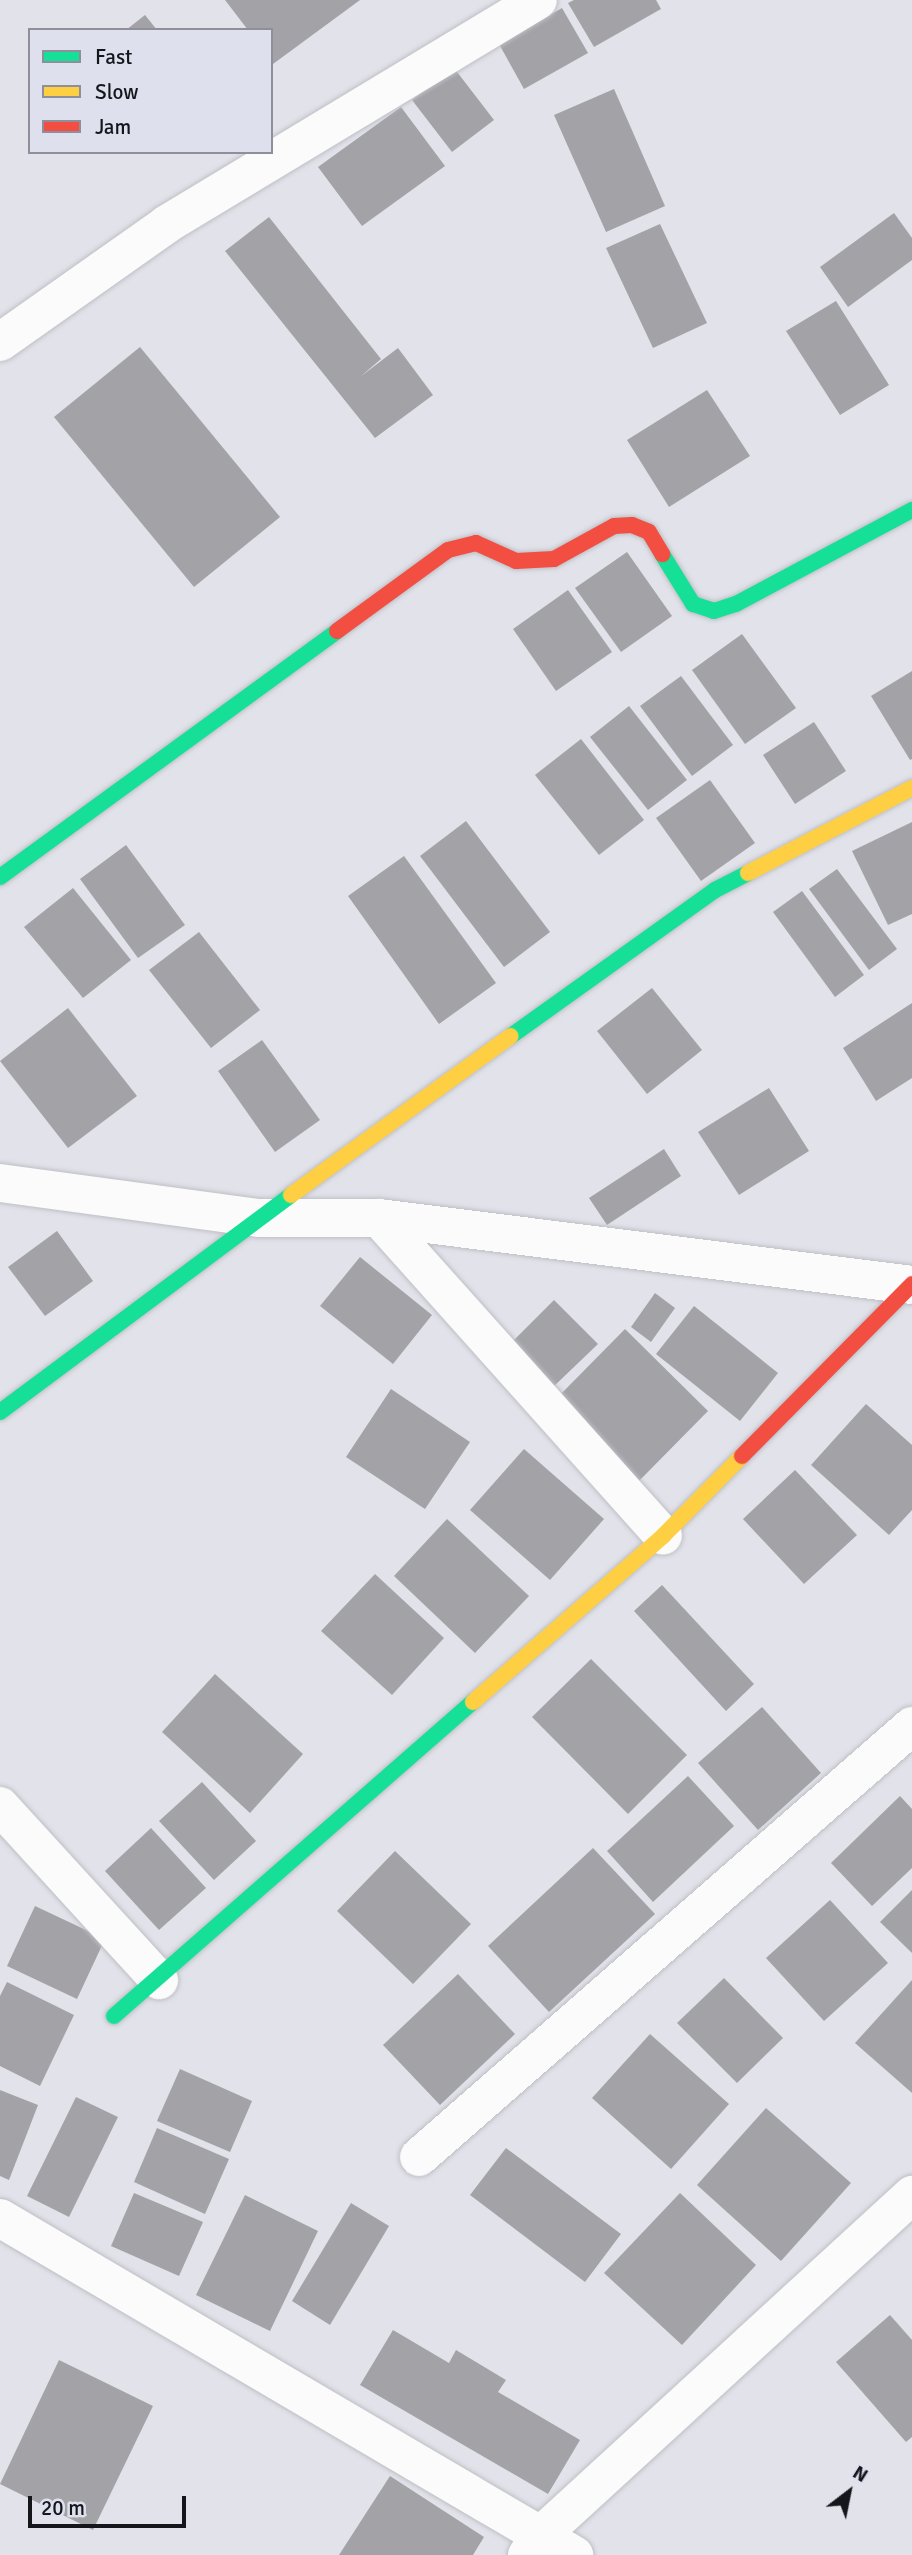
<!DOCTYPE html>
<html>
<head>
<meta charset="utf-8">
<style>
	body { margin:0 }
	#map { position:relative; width:912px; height:2555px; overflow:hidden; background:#e2e3ea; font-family:Signika,sans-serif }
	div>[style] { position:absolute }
	.building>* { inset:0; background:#a2a2a7 }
	.roads { filter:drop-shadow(0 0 2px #bebfc5) drop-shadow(0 0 2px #bebfc5) }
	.street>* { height:38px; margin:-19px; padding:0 19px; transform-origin:19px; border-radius:19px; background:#fbfbfc }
	.fast>* { height:16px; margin:-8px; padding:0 8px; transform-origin:8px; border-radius:8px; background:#16e098 }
	.slow>* { height:16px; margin:-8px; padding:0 8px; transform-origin:8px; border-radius:8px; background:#ffcf43 }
	.jam>* { height:16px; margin:-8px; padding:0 8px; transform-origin:8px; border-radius:8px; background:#f24e42 }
	span { translate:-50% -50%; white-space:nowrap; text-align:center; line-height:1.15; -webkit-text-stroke:5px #dee0ee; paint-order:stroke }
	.legend { position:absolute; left:28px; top:28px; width:245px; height:126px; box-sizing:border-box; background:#dee0ee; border:2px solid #8e8f9a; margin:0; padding:9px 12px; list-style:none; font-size:21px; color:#15161b }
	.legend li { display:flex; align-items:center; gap:14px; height:35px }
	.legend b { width:35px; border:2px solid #8e8f9a }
	.north { position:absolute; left:814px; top:2457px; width:70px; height:70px; -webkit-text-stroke:5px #dee0ee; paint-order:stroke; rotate:32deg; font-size:19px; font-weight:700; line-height:28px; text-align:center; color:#15161b }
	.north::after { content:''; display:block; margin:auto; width:24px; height:32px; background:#15161b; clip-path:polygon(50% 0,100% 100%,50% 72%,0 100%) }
	.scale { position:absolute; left:28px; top:2496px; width:158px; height:32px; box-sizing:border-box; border:4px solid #15161b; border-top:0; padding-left:9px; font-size:21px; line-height:24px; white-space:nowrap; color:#15161b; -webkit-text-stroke:5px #dee0ee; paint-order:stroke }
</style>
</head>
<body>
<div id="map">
	<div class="building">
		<i style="clip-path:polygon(225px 0,360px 0,273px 64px,271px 30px,248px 30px)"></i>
		<i style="clip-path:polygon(574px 0,656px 0,661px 9px,594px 47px,568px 3px)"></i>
		<i style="clip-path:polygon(562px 8px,588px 53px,524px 89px,499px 44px)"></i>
		<i style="clip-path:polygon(145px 15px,157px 30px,126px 30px)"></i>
		<i style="clip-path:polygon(454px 68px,494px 120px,452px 152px,412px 100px)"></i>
		<i style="clip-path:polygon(614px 89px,665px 206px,606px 232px,554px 115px)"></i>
		<i style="clip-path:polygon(401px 107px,445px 166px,362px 226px,318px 167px)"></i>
		<i style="clip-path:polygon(894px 213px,912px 238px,912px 260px,848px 307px,820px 267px)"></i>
		<i style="clip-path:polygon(269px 217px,381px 359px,360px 377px,398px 348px,433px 395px,375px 438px,225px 251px)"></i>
		<i style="clip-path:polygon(660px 224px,707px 323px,653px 348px,606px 248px)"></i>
		<i style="clip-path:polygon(836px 301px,889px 385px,840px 415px,786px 331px)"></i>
		<i style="clip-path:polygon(140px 347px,280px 517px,194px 587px,54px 417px)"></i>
		<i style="clip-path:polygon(707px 390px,750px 456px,669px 507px,627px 440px)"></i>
		<i style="clip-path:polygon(627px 552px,672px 616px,621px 652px,575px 588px)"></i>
		<i style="clip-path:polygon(568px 590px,612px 652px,556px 691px,513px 629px)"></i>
		<i style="clip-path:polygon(742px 634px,796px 708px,745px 744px,692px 670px)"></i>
		<i style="clip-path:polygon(912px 671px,912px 759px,910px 760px,871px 696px)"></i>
		<i style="clip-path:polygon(681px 676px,733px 745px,692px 776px,640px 706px)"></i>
		<i style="clip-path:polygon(629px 706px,687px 780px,648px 810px,590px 737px)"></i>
		<i style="clip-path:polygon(814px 722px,846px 771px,795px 804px,763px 755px)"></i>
		<i style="clip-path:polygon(581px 739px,644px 820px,599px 855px,535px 775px)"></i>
		<i style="clip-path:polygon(710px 780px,755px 843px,701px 881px,656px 818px)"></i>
		<i style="clip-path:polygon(466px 821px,550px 932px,504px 967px,420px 856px)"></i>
		<i style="clip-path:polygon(912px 822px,912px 914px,888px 925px,852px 851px)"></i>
		<i style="clip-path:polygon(126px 845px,185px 925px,138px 958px,80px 879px)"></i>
		<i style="clip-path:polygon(404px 856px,496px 983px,439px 1024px,348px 896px)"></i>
		<i style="clip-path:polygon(837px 869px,897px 949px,869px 970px,809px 889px)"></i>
		<i style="clip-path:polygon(73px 888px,131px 960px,83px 998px,24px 927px)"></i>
		<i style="clip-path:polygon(802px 891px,864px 975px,835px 997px,773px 912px)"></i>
		<i style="clip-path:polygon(199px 932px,260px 1010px,211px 1048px,149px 970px)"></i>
		<i style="clip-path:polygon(652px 988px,702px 1050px,647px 1094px,597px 1031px)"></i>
		<i style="clip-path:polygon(912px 1003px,912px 1078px,876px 1101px,843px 1048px)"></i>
		<i style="clip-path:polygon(68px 1008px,137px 1096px,68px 1148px,0 1061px)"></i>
		<i style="clip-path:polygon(262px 1040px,320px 1120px,275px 1152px,218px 1071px)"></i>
		<i style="clip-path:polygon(769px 1088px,809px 1151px,739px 1195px,698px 1132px)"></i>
		<i style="clip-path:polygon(664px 1149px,681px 1176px,607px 1225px,589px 1198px)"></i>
		<i style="clip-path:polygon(57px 1231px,93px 1281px,45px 1316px,8px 1267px)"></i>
		<i style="clip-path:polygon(360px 1257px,432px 1315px,393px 1364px,320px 1306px)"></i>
		<i style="clip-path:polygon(655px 1293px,675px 1308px,651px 1342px,631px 1327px)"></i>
		<i style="clip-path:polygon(554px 1300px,598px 1344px,551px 1389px,509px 1345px)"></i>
		<i style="clip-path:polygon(694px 1306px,778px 1373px,740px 1421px,656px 1354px)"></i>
		<i style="clip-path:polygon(625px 1329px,708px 1411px,638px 1482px,554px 1401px)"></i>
		<i style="clip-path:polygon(391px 1389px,470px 1442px,425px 1509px,346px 1457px)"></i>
		<i style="clip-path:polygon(866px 1404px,912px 1445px,912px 1510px,889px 1535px,811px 1465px)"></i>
		<i style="clip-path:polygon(524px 1449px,604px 1519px,550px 1580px,470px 1510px)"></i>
		<i style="clip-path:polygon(795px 1470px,857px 1535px,804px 1584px,743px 1519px)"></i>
		<i style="clip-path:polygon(447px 1519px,529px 1596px,475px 1653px,394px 1576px)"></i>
		<i style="clip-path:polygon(375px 1574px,444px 1638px,392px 1695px,321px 1631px)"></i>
		<i style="clip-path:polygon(662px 1585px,754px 1684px,726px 1711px,634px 1611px)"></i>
		<i style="clip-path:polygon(591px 1659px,687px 1755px,628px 1814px,532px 1717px)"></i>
		<i style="clip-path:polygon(215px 1674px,303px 1754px,250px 1813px,162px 1732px)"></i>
		<i style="clip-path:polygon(762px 1707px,821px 1773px,758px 1830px,698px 1763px)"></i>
		<i style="clip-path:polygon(688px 1776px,734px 1826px,653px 1902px,607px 1851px)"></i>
		<i style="clip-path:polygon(202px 1782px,256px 1841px,214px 1880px,159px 1821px)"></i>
		<i style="clip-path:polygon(900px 1796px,912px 1809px,912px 1868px,872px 1906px,831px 1863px)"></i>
		<i style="clip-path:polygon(151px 1828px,206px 1888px,159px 1930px,105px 1871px)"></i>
		<i style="clip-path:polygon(593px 1848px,655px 1914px,549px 2012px,488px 1946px)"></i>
		<i style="clip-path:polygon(395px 1851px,471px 1924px,413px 1984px,337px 1911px)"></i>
		<i style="clip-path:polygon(912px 1890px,912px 1953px,880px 1922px)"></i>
		<i style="clip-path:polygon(830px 1900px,888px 1963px,824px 2021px,766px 1958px)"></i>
		<i style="clip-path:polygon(35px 1906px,105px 1939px,77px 1999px,7px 1966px)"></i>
		<i style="clip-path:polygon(458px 1974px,515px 2034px,440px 2105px,383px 2045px)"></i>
		<i style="clip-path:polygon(724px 1978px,783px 2038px,737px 2083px,677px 2023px)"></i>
		<i style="clip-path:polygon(912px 1980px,912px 2093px,855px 2043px)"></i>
		<i style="clip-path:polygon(7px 1982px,74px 2015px,40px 2086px,0 2066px,0 1996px)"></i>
		<i style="clip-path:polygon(650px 2034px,729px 2104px,671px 2169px,592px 2098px)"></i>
		<i style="clip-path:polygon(180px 2069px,252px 2101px,230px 2152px,157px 2121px)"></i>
		<i style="clip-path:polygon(0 2090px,38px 2105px,9px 2180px,0 2176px)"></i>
		<i style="clip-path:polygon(76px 2097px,118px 2117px,69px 2217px,27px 2196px)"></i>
		<i style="clip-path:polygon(766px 2108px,851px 2183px,781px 2261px,697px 2185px)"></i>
		<i style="clip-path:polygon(157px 2128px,229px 2159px,205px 2214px,134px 2182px)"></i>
		<i style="clip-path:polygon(506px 2148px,621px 2234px,585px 2282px,470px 2195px)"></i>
		<i style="clip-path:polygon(134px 2193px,203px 2222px,179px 2276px,111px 2246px)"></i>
		<i style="clip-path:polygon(680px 2193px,756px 2265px,682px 2345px,604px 2273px)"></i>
		<i style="clip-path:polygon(245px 2195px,318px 2231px,270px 2331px,196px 2295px)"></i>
		<i style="clip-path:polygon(351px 2203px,389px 2226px,330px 2325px,292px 2301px)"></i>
		<i style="clip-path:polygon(890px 2315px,912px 2340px,912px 2437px,906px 2442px,836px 2362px)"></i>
		<i style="clip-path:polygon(393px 2330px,449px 2363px,456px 2350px,506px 2380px,498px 2392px,580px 2440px,548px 2494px,360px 2385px)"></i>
		<i style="clip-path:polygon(59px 2360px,153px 2406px,93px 2530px,0 2484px)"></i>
		<i style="clip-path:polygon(390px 2476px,484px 2537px,473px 2555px,339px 2555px)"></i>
	</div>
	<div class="roads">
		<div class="street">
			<i style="left:0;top:342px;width:204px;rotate:-35.2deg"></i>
			<i style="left:167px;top:224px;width:433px;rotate:-31.1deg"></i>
			<i style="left:0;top:1183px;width:261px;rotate:7.7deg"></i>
			<i style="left:259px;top:1218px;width:120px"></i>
			<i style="left:379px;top:1218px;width:537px;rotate:7.16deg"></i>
			<i style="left:379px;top:1218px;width:426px;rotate:48.2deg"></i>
			<i style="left:0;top:1806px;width:236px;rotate:47.6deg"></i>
			<i style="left:419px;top:2157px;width:655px;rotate:-41.16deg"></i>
			<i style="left:0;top:2218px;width:666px;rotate:30.42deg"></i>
			<i style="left:527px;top:2555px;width:23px;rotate:-56deg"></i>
			<i style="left:540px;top:2536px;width:505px;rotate:-42.51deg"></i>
		</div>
		<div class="fast">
			<i style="left:662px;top:554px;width:59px;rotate:58.2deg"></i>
			<i style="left:693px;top:604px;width:22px;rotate:18deg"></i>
			<i style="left:714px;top:611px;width:23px;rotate:-18deg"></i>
			<i style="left:736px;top:604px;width:200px;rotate:-28.1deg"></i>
			<i style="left:0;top:877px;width:417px;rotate:-36.1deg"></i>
			<i style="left:511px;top:1036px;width:251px;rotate:-35.6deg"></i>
			<i style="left:715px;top:890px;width:37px;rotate:-27deg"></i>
			<i style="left:0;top:1412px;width:363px;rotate:-36.7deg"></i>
			<i style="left:114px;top:2016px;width:477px;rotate:-41.2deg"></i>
		</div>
		<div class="slow">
			<i style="left:748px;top:873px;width:185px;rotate:-27.4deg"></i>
			<i style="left:291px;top:1195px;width:271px;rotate:-35.9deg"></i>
			<i style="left:473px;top:1702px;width:252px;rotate:-41.1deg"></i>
			<i style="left:663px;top:1536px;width:112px;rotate:-45.4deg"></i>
		</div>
		<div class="jam">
			<i style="left:337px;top:631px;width:137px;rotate:-36.1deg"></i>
			<i style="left:448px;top:550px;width:29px;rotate:-14deg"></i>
			<i style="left:476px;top:543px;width:44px;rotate:24.2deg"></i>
			<i style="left:516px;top:561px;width:38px;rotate:-3deg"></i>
			<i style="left:554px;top:559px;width:68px;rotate:-28.8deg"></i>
			<i style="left:614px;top:526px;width:18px;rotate:-3deg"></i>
			<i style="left:632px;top:525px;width:18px;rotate:22deg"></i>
			<i style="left:649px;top:532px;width:26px;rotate:59deg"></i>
			<i style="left:742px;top:1456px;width:242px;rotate:-45.3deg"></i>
		</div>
	</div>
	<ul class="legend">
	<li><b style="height:9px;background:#16e098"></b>Fast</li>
	<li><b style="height:9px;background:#ffcf43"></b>Slow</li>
	<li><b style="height:9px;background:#f24e42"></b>Jam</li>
	</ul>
	<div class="north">N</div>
	<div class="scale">20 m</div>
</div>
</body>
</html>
